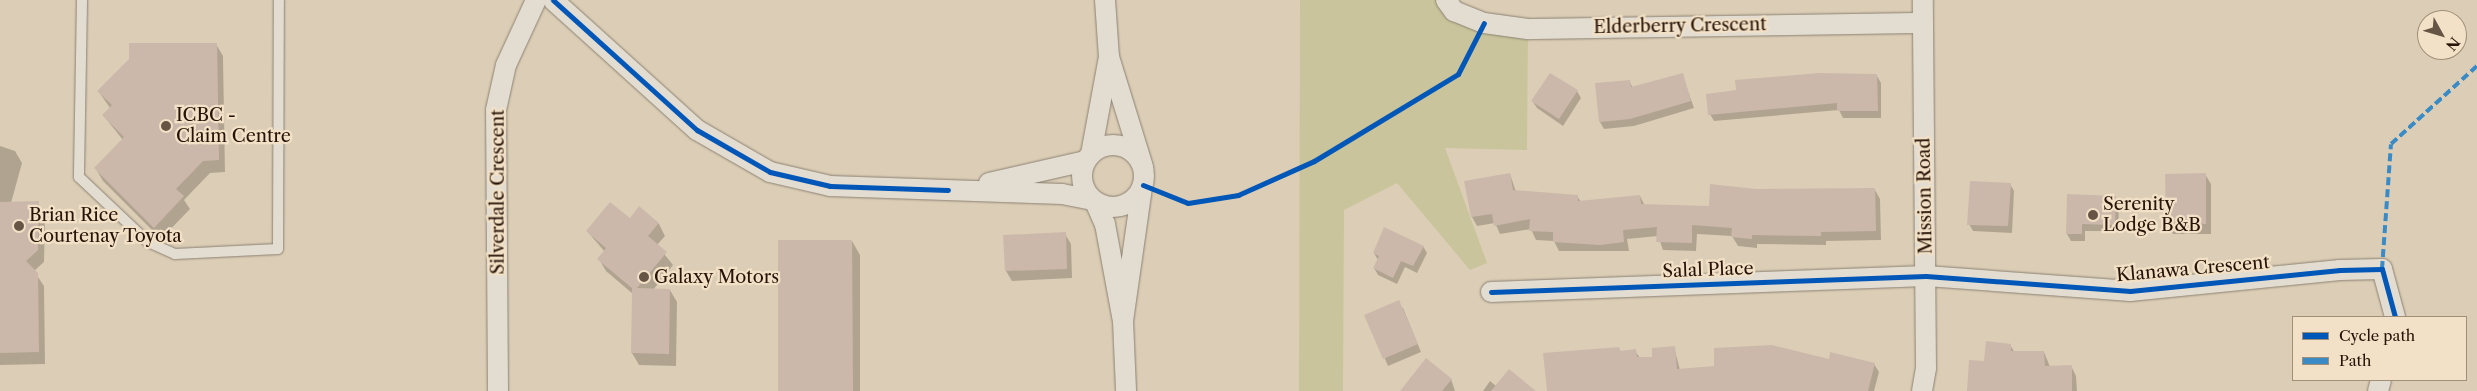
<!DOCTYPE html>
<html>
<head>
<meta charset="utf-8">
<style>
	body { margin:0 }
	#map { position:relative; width:2477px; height:391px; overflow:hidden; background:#dcceb6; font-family:"Libre Caslon Text",serif }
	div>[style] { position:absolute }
	.green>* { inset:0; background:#c9c49b }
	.shadow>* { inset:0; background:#0003 }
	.building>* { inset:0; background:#ccb8aa }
	.roads { filter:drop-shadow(0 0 1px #8c8273) drop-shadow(0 0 1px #8c8273) }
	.lane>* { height:10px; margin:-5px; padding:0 5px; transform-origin:5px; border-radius:5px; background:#e3dcd0 }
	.street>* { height:20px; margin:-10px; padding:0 10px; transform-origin:10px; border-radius:10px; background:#e3dcd0 }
	.street>.ring { margin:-10px; padding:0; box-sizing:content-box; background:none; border:20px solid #e3dcd0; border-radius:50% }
	.quiet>* { height:4px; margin-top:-2px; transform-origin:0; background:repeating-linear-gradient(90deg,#3a8bc5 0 8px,transparent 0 12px) }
	.cycleway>* { height:5px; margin:-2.5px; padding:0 2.5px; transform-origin:2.5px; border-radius:2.5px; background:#0057b8 }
	.dots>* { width:14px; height:14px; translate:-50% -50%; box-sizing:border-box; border:2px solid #f2e1c6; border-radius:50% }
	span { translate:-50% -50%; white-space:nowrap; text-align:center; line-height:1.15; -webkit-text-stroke:4.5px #f2e1c6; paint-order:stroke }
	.street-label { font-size:18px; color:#271307 }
	.poi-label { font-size:18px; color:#271307 }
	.left { translate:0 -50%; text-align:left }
	.legend { position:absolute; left:2292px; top:316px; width:175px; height:65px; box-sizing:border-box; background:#f2e1c6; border:1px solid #a18f7a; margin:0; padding:6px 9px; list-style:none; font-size:15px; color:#271307 }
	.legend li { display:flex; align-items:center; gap:10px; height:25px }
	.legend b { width:25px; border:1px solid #a18f7a }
	.north { position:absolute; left:2417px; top:10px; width:50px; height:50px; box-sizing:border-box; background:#f2e1c6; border:1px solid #a18f7a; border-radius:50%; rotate:129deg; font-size:14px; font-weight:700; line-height:20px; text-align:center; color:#271307 }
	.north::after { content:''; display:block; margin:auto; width:18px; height:22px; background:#665444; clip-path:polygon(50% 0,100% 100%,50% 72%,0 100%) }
</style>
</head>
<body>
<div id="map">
	<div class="green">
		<i style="clip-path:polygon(1300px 0,1446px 0,1528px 29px,1527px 150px,1445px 148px,1487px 263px,1470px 270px,1397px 183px,1344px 210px,1343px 391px,1299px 391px)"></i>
	</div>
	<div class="shadow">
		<i style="clip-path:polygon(216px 44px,223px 56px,225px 172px,210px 173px,184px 200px,190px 209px,161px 239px,103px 181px,96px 169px,123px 140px,103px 115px,110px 108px,99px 92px)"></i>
		<i style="clip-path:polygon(1682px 74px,1694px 108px,1634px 126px,1604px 129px,1600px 122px,1596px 84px,1629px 81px,1633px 88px)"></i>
		<i style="clip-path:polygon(1877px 76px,1881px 83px,1881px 118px,1843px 118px,1839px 110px,1714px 121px,1710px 114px)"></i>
		<i style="clip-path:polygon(1577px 91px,1581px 98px,1563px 126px,1537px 108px,1533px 102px)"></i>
		<i style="clip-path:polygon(0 146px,15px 151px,22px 163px,11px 203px,38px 203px,45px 215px,44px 262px,34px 271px,44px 286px,45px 364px,0 365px)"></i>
		<i style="clip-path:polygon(1510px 174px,1516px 192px,1577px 196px,1581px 202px,1640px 196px,1645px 206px,1710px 208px,1756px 190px,1875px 190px,1880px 199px,1881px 240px,1826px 241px,1826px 245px,1757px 244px,1757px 248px,1738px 246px,1732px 236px,1697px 234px,1696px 251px,1663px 250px,1658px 236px,1627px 239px,1629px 251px,1559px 251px,1554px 241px,1536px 240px,1531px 229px,1500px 234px,1495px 223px,1477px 226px,1472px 217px,1466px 182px)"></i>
		<i style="clip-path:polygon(2205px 174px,2211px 184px,2211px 234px,2173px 234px,2167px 224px)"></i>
		<i style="clip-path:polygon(2010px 184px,2014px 191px,2012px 233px,1973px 231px,1969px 224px)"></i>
		<i style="clip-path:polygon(2115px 197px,2119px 204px,2118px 231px,2085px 231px,2085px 241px,2071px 241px,2067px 234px)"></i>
		<i style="clip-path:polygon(640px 208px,659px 224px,665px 236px,657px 245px,673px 265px,653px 290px,670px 290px,677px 302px,676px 366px,639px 365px,632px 353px,633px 294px,606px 271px,599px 259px,605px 252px,587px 231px,630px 220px)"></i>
		<i style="clip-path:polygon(1065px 234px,1071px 244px,1072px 278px,1012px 281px,1006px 271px)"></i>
		<i style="clip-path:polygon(852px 241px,860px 255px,860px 391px,780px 391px)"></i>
		<i style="clip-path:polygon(1423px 246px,1427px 253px,1417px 273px,1405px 267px,1397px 284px,1378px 275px,1374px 268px,1378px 260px,1374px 253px)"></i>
		<i style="clip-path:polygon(1403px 308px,1421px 352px,1388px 366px,1366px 315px)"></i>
		<i style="clip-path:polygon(2010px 345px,2015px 353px,2044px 352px,2050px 367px,2071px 366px,2076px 376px,2077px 391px,1968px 391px,1985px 363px)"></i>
		<i style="clip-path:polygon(1674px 347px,1680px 370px,1829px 360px,1874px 364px,1879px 372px,1874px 391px,1548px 391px,1619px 348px,1621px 352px,1635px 351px,1640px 358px,1653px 358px)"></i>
		<i style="clip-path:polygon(1451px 379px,1455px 391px,1401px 391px)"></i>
		<i style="clip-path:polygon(1490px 381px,1496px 386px,1533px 391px,1483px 391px)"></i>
	</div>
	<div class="building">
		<i style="clip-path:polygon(129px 43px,217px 43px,219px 160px,203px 161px,176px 189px,184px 196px,154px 228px,94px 168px,124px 137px,102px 115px,112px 105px,97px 91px,129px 59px)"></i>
		<i style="clip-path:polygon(1550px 73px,1578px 90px,1559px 119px,1531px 101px)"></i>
		<i style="clip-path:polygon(1683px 73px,1691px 101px,1630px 119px,1599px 122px,1595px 83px,1630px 80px,1631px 87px)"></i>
		<i style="clip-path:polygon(1819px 73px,1877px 74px,1878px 111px,1837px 111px,1837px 103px,1708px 115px,1706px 94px,1736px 90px,1735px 80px)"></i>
		<i style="clip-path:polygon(1510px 173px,1513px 190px,1578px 195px,1578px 201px,1640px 195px,1641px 204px,1709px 206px,1710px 184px,1756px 189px,1875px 188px,1876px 231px,1821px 232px,1821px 236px,1752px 235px,1752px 239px,1731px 237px,1732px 228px,1692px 225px,1692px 243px,1656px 242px,1657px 227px,1623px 230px,1624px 242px,1600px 245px,1553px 242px,1553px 232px,1529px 231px,1530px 219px,1494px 226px,1492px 214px,1471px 217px,1464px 181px)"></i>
		<i style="clip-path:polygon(2206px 173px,2206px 224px,2166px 225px,2165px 174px)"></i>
		<i style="clip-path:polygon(1970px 181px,2011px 183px,2008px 226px,1967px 225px)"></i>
		<i style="clip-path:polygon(2067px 194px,2116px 196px,2115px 225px,2082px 224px,2082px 234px,2066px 234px)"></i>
		<i style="clip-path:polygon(39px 201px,38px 250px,26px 261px,38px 273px,39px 352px,0 353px,0 202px)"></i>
		<i style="clip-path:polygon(610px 202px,630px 218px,639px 206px,659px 223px,648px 236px,667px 252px,637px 288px,670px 289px,669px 354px,631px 353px,632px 288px,597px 259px,606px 248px,586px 231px)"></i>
		<i style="clip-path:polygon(1384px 227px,1424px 246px,1413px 266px,1401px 261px,1393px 278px,1373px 268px,1379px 256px,1373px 253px)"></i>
		<i style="clip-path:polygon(1066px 232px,1067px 269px,1005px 271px,1003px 235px)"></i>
		<i style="clip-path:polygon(778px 240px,852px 240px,853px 391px,778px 391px)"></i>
		<i style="clip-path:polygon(1399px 300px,1418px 344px,1383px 359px,1364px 315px)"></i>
		<i style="clip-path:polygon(1986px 341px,2011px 344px,2011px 351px,2044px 351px,2045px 366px,2072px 365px,2072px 391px,1967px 391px,1969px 360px,1984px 361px)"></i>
		<i style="clip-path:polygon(1772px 345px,1829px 359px,1830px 352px,1875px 363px,1868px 391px,1547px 391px,1543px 353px,1619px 347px,1620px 351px,1636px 349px,1637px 357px,1652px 357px,1652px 348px,1675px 346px,1677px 369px,1714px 366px,1714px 348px)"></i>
		<i style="clip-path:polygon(1426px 358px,1452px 379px,1442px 391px,1400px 391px)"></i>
		<i style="clip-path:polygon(1509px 369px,1536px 391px,1491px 391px)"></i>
	</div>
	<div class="roads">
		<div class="lane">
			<i style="left:82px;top:0;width:177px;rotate:91deg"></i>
			<i style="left:79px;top:177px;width:95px;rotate:43.3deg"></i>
			<i style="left:148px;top:242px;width:30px;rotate:24deg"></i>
			<i style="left:175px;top:254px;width:103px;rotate:-2.8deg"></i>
			<i style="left:278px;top:249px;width:249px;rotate:-89.8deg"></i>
		</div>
		<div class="street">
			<i style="left:553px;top:0;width:194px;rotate:42.1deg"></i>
			<i style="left:697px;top:130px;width:84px;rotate:29.9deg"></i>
			<i style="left:770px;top:172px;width:62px;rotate:13.1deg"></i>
			<i style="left:830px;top:186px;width:232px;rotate:2deg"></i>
			<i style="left:1062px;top:194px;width:31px;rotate:11deg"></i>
			<i style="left:1105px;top:0;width:57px;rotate:86deg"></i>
			<i style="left:1446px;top:0;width:14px;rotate:54deg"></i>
			<i style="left:1454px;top:11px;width:32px;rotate:22deg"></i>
			<i style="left:1484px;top:23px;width:44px;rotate:7.8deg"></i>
			<i style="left:1528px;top:29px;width:395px;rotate:-0.9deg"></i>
			<i class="ring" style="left:1082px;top:145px;width:42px;height:42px"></i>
			<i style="left:1091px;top:154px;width:99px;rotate:-79.5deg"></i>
			<i style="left:1109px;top:57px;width:115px;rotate:72.8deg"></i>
			<i style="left:989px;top:183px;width:99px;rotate:-12.8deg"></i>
			<i style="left:1095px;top:202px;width:24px;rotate:66deg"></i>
			<i style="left:1105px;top:224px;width:99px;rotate:79.5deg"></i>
			<i style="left:1123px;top:321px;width:134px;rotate:-81.9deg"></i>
			<i style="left:1491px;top:292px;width:435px;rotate:-2.1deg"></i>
			<i style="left:1926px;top:276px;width:205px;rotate:4.2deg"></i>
			<i style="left:2130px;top:291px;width:211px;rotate:-5.7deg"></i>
			<i style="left:2340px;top:270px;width:42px;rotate:-1.4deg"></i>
			<i style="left:2382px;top:269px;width:50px;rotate:74.8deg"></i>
			<i style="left:1123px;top:321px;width:70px;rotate:87.5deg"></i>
			<i style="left:498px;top:391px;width:281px;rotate:-90.4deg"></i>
			<i style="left:496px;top:110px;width:46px;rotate:-77.5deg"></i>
			<i style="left:506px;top:65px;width:72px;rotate:-65.2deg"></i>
			<i style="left:1922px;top:391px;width:23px;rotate:-80deg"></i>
			<i style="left:1926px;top:368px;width:368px;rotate:-90.5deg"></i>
			<i style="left:2378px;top:391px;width:11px;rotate:-75deg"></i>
		</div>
	</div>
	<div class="quiet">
		<i style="left:2382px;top:269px;width:125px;rotate:-85.9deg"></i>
		<i style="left:2391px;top:144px;width:116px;rotate:-42.2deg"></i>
	</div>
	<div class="cycleway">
		<i style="left:553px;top:0;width:194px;rotate:42.1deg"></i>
		<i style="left:697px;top:130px;width:84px;rotate:29.9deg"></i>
		<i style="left:770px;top:172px;width:62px;rotate:13.1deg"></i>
		<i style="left:830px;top:186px;width:118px;rotate:1.9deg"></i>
		<i style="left:1143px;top:185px;width:48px;rotate:21.8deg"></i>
		<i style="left:1188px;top:203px;width:51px;rotate:-9.1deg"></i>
		<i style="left:1238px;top:195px;width:83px;rotate:-24.1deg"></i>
		<i style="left:1314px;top:161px;width:168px;rotate:-31.1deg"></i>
		<i style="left:1458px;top:74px;width:57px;rotate:-63deg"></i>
		<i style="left:1491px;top:292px;width:435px;rotate:-2.1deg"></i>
		<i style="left:1926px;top:276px;width:205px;rotate:4.2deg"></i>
		<i style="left:2130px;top:291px;width:211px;rotate:-5.7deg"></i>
		<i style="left:2340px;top:270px;width:42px;rotate:-1.4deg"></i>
		<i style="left:2382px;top:269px;width:50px;rotate:74.8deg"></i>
	</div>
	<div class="dots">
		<i style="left:166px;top:126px;background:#665444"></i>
		<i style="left:2093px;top:215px;background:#665444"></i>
		<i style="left:19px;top:226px;background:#665444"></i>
		<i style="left:644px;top:277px;background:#665444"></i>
	</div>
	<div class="street-label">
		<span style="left:1680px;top:26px;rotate:-1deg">Elderberry Crescent</span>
		<span style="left:498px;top:192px;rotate:-90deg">Silverdale Crescent</span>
		<span style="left:1925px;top:196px;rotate:-91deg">Mission Road</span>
		<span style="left:2193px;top:269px;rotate:-5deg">Klanawa Crescent</span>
		<span style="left:1708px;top:270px;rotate:-2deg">Salal Place</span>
	</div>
	<div class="poi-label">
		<span class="left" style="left:176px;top:126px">ICBC -<br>Claim Centre</span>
		<span class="left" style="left:2103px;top:215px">Serenity<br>Lodge B&amp;B</span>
		<span class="left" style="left:29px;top:226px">Brian Rice<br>Courtenay Toyota</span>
		<span class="left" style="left:654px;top:277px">Galaxy Motors</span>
	</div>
	<ul class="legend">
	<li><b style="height:6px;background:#0057b8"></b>Cycle path</li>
	<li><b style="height:6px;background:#3a8bc5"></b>Path</li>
	</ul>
	<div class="north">N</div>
</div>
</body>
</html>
